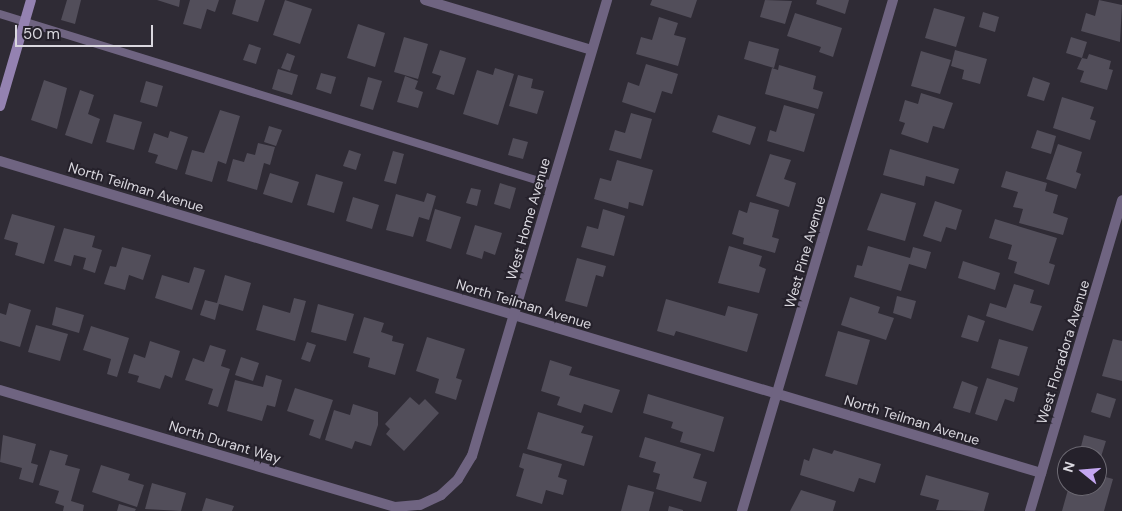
<!DOCTYPE html>
<html>
<head>
<meta charset="utf-8">
<style>
	body { margin:0 }
	#map { position:relative; width:1122px; height:511px; overflow:hidden; background:#2f2b35; font-family:"DM Sans",sans-serif }
	div>[style] { position:absolute }
	.building>* { inset:0; background:#524e5a }
	.service>* { height:8px; margin:-4px; padding:0 4px; transform-origin:4px; border-radius:4px; background:#6f6481 }
	.minor>* { height:10px; margin:-5px; padding:0 5px; transform-origin:5px; border-radius:5px; background:#6f6481 }
	.secondary>* { height:10px; margin:-5px; padding:0 5px; transform-origin:5px; border-radius:5px; background:#9482b1 }
	span { translate:-50% -50%; white-space:nowrap; text-align:center; line-height:1.15; -webkit-text-stroke:4px #25212b; paint-order:stroke }
	.street-label { font-size:14px; color:#dad8df }
	.north { position:absolute; left:1057px; top:446px; width:50px; height:50px; box-sizing:border-box; background:#25212b; border:1px solid #6d6a73; border-radius:50%; rotate:287deg; font-size:14px; font-weight:700; line-height:20px; text-align:center; color:#dad8df }
	.north::after { content:''; display:block; margin:auto; width:18px; height:22px; background:#c4a7f1; clip-path:polygon(50% 0,100% 100%,50% 72%,0 100%) }
	.scale { position:absolute; left:15px; top:25px; width:138px; height:22px; box-sizing:border-box; border:2px solid #dad8df; border-top:0; padding-left:6px; font-size:15px; line-height:18px; white-space:nowrap; color:#dad8df; -webkit-text-stroke:4px #25212b; paint-order:stroke }
</style>
</head>
<body>
<div id="map">
	<div class="building">
		<i style="clip-path:polygon(67px 0,81px 0,75px 24px,61px 20px)"></i>
		<i style="clip-path:polygon(157px 0,180px 0,179px 7px)"></i>
		<i style="clip-path:polygon(190px 0,219px 0,215px 12px,207px 9px,201px 29px,183px 24px)"></i>
		<i style="clip-path:polygon(236px 0,265px 0,258px 22px,232px 14px)"></i>
		<i style="clip-path:polygon(285px 0,312px 9px,300px 44px,273px 35px)"></i>
		<i style="clip-path:polygon(652px 0,697px 0,691px 18px,650px 5px)"></i>
		<i style="clip-path:polygon(765px 0,792px 1px,785px 24px,760px 17px)"></i>
		<i style="clip-path:polygon(817px 0,849px 0,845px 14px,816px 4px)"></i>
		<i style="clip-path:polygon(1099px 0,1122px 5px,1120px 42px,1081px 31px,1086px 13px,1095px 16px)"></i>
		<i style="clip-path:polygon(934px 8px,965px 17px,956px 47px,925px 38px)"></i>
		<i style="clip-path:polygon(983px 12px,999px 17px,995px 32px,979px 27px)"></i>
		<i style="clip-path:polygon(795px 13px,842px 28px,833px 57px,819px 52px,821px 47px,787px 36px)"></i>
		<i style="clip-path:polygon(659px 17px,678px 23px,674px 35px,686px 38px,678px 66px,636px 54px,641px 37px,652px 40px)"></i>
		<i style="clip-path:polygon(358px 24px,385px 33px,375px 67px,347px 58px)"></i>
		<i style="clip-path:polygon(404px 37px,428px 44px,418px 79px,394px 72px)"></i>
		<i style="clip-path:polygon(1071px 37px,1087px 42px,1082px 58px,1087px 59px,1089px 54px,1111px 61px,1109px 69px,1113px 70px,1107px 90px,1080px 82px,1084px 71px,1077px 69px,1082px 58px,1066px 53px)"></i>
		<i style="clip-path:polygon(749px 41px,779px 49px,774px 68px,744px 59px)"></i>
		<i style="clip-path:polygon(249px 44px,261px 48px,256px 64px,243px 60px)"></i>
		<i style="clip-path:polygon(440px 50px,466px 58px,454px 95px,436px 89px,441px 76px,432px 73px)"></i>
		<i style="clip-path:polygon(955px 50px,987px 59px,980px 84px,962px 79px,964px 70px,951px 66px)"></i>
		<i style="clip-path:polygon(921px 51px,951px 60px,940px 94px,911px 86px)"></i>
		<i style="clip-path:polygon(287px 53px,295px 56px,290px 71px,281px 68px)"></i>
		<i style="clip-path:polygon(646px 64px,678px 74px,672px 94px,662px 91px,655px 113px,622px 102px,628px 82px,639px 86px)"></i>
		<i style="clip-path:polygon(779px 65px,816px 76px,813px 89px,823px 92px,818px 109px,765px 94px,772px 68px,778px 70px)"></i>
		<i style="clip-path:polygon(495px 68px,514px 74px,498px 125px,463px 114px,477px 70px,493px 75px)"></i>
		<i style="clip-path:polygon(278px 69px,298px 75px,292px 95px,272px 89px)"></i>
		<i style="clip-path:polygon(321px 73px,336px 77px,331px 94px,316px 89px)"></i>
		<i style="clip-path:polygon(518px 75px,533px 79px,531px 88px,544px 91px,537px 114px,509px 106px)"></i>
		<i style="clip-path:polygon(405px 76px,418px 81px,415px 89px,423px 92px,418px 108px,397px 102px)"></i>
		<i style="clip-path:polygon(368px 77px,382px 81px,373px 110px,360px 106px)"></i>
		<i style="clip-path:polygon(1033px 77px,1050px 83px,1044px 101px,1027px 96px)"></i>
		<i style="clip-path:polygon(44px 80px,67px 88px,57px 129px,31px 120px)"></i>
		<i style="clip-path:polygon(146px 81px,163px 86px,157px 107px,140px 102px)"></i>
		<i style="clip-path:polygon(80px 90px,94px 95px,88px 114px,100px 119px,92px 144px,65px 135px)"></i>
		<i style="clip-path:polygon(921px 93px,953px 103px,944px 129px,933px 126px,928px 143px,901px 134px,905px 123px,899px 121px,905px 100px,918px 104px)"></i>
		<i style="clip-path:polygon(1062px 97px,1094px 107px,1090px 119px,1096px 121px,1090px 140px,1053px 128px)"></i>
		<i style="clip-path:polygon(784px 105px,815px 114px,804px 152px,767px 141px,770px 130px,776px 132px)"></i>
		<i style="clip-path:polygon(220px 110px,240px 116px,226px 164px,218px 161px,212px 182px,185px 174px,192px 150px,204px 153px)"></i>
		<i style="clip-path:polygon(631px 113px,652px 119px,641px 159px,609px 150px,615px 130px,625px 133px)"></i>
		<i style="clip-path:polygon(114px 114px,142px 122px,134px 150px,106px 142px)"></i>
		<i style="clip-path:polygon(718px 115px,756px 127px,750px 145px,712px 132px)"></i>
		<i style="clip-path:polygon(269px 126px,282px 130px,276px 146px,264px 142px)"></i>
		<i style="clip-path:polygon(1037px 130px,1056px 136px,1051px 154px,1031px 148px)"></i>
		<i style="clip-path:polygon(170px 131px,188px 137px,177px 170px,155px 163px,158px 155px,148px 152px,154px 133px,168px 138px)"></i>
		<i style="clip-path:polygon(513px 138px,528px 142px,523px 159px,508px 155px)"></i>
		<i style="clip-path:polygon(258px 143px,275px 147px,270px 165px,264px 163px,257px 190px,227px 181px,233px 159px,244px 162px,247px 153px,255px 155px)"></i>
		<i style="clip-path:polygon(1058px 144px,1082px 152px,1076px 172px,1081px 174px,1076px 189px,1046px 179px)"></i>
		<i style="clip-path:polygon(890px 149px,959px 169px,954px 184px,926px 176px,924px 186px,883px 175px)"></i>
		<i style="clip-path:polygon(349px 150px,361px 154px,356px 170px,343px 166px)"></i>
		<i style="clip-path:polygon(393px 151px,404px 154px,396px 184px,384px 181px)"></i>
		<i style="clip-path:polygon(770px 154px,791px 160px,784px 179px,796px 183px,789px 207px,756px 196px)"></i>
		<i style="clip-path:polygon(617px 160px,653px 170px,643px 206px,629px 202px,628px 209px,594px 199px,600px 178px,611px 181px)"></i>
		<i style="clip-path:polygon(1006px 171px,1047px 183px,1045px 191px,1058px 195px,1053px 213px,1068px 218px,1063px 235px,1019px 223px,1023px 209px,1013px 207px,1018px 192px,1001px 187px)"></i>
		<i style="clip-path:polygon(270px 173px,299px 182px,292px 203px,263px 194px)"></i>
		<i style="clip-path:polygon(316px 174px,343px 182px,334px 213px,307px 205px)"></i>
		<i style="clip-path:polygon(500px 183px,516px 188px,510px 209px,494px 204px)"></i>
		<i style="clip-path:polygon(471px 188px,481px 190px,477px 206px,466px 203px)"></i>
		<i style="clip-path:polygon(427px 193px,436px 196px,429px 220px,419px 217px,413px 237px,386px 230px,396px 194px,424px 202px)"></i>
		<i style="clip-path:polygon(881px 193px,916px 203px,905px 241px,867px 230px)"></i>
		<i style="clip-path:polygon(353px 197px,379px 205px,372px 229px,346px 221px)"></i>
		<i style="clip-path:polygon(935px 201px,962px 210px,956px 230px,946px 227px,941px 242px,923px 236px)"></i>
		<i style="clip-path:polygon(750px 202px,779px 210px,772px 237px,779px 239px,775px 253px,743px 244px,744px 238px,732px 234px,739px 210px,747px 213px)"></i>
		<i style="clip-path:polygon(435px 209px,461px 217px,451px 249px,426px 241px)"></i>
		<i style="clip-path:polygon(603px 209px,625px 216px,614px 256px,581px 247px,587px 226px,598px 229px)"></i>
		<i style="clip-path:polygon(12px 214px,55px 226px,44px 264px,15px 255px,18px 243px,4px 239px)"></i>
		<i style="clip-path:polygon(995px 219px,1057px 238px,1049px 263px,1055px 265px,1049px 285px,1014px 273px,1017px 262px,1008px 259px,1012px 245px,989px 238px)"></i>
		<i style="clip-path:polygon(475px 225px,502px 233px,495px 255px,484px 251px,482px 259px,466px 254px)"></i>
		<i style="clip-path:polygon(64px 228px,95px 236px,92px 247px,102px 250px,95px 273px,83px 269px,86px 258px,74px 255px,71px 266px,54px 261px)"></i>
		<i style="clip-path:polygon(729px 246px,762px 256px,759px 266px,766px 269px,759px 293px,718px 283px)"></i>
		<i style="clip-path:polygon(868px 246px,910px 258px,913px 247px,931px 252px,926px 269px,909px 264px,901px 291px,854px 277px,857px 265px,862px 266px)"></i>
		<i style="clip-path:polygon(122px 247px,151px 255px,143px 280px,129px 275px,125px 290px,104px 284px,110px 266px,116px 267px)"></i>
		<i style="clip-path:polygon(577px 258px,606px 266px,603px 277px,596px 275px,587px 307px,565px 301px)"></i>
		<i style="clip-path:polygon(963px 261px,1000px 273px,995px 290px,958px 278px)"></i>
		<i style="clip-path:polygon(194px 267px,205px 270px,192px 310px,155px 298px,162px 275px,189px 283px)"></i>
		<i style="clip-path:polygon(225px 275px,251px 283px,243px 311px,219px 304px,215px 320px,200px 315px,205px 300px,217px 303px)"></i>
		<i style="clip-path:polygon(1014px 284px,1034px 290px,1030px 303px,1042px 306px,1033px 331px,986px 316px,990px 303px,1006px 308px)"></i>
		<i style="clip-path:polygon(897px 296px,916px 301px,911px 319px,893px 313px)"></i>
		<i style="clip-path:polygon(850px 297px,880px 307px,878px 313px,894px 318px,886px 340px,841px 325px)"></i>
		<i style="clip-path:polygon(294px 298px,306px 301px,295px 341px,256px 330px,263px 305px,290px 313px)"></i>
		<i style="clip-path:polygon(666px 299px,725px 316px,728px 306px,758px 314px,747px 352px,676px 331px,674px 336px,657px 331px)"></i>
		<i style="clip-path:polygon(9px 303px,31px 310px,20px 347px,0 341px,0 313px,6px 315px)"></i>
		<i style="clip-path:polygon(318px 304px,354px 314px,346px 341px,311px 332px)"></i>
		<i style="clip-path:polygon(56px 307px,84px 315px,79px 333px,52px 325px)"></i>
		<i style="clip-path:polygon(968px 315px,985px 321px,978px 342px,961px 337px)"></i>
		<i style="clip-path:polygon(364px 317px,384px 323px,381px 332px,393px 336px,392px 341px,404px 344px,395px 375px,368px 367px,370px 358px,353px 353px)"></i>
		<i style="clip-path:polygon(36px 325px,68px 334px,60px 361px,28px 352px)"></i>
		<i style="clip-path:polygon(91px 326px,129px 338px,117px 377px,107px 374px,111px 359px,83px 350px)"></i>
		<i style="clip-path:polygon(838px 331px,870px 340px,857px 385px,825px 376px)"></i>
		<i style="clip-path:polygon(427px 337px,465px 349px,456px 378px,462px 380px,456px 400px,435px 393px,439px 379px,416px 371px)"></i>
		<i style="clip-path:polygon(999px 339px,1028px 347px,1019px 376px,991px 368px)"></i>
		<i style="clip-path:polygon(1113px 339px,1122px 341px,1122px 381px,1102px 376px)"></i>
		<i style="clip-path:polygon(150px 341px,180px 351px,172px 378px,165px 375px,160px 389px,137px 382px,139px 376px,128px 373px,134px 354px,145px 358px)"></i>
		<i style="clip-path:polygon(307px 342px,316px 345px,310px 362px,301px 359px)"></i>
		<i style="clip-path:polygon(210px 345px,226px 350px,221px 366px,230px 369px,218px 407px,208px 404px,213px 389px,185px 380px,193px 358px,204px 362px)"></i>
		<i style="clip-path:polygon(241px 357px,259px 363px,253px 381px,235px 375px)"></i>
		<i style="clip-path:polygon(550px 360px,572px 367px,569px 375px,620px 390px,612px 413px,584px 404px,581px 413px,557px 405px,560px 397px,541px 391px)"></i>
		<i style="clip-path:polygon(266px 375px,282px 380px,275px 407px,267px 405px,262px 421px,227px 411px,235px 380px,263px 387px)"></i>
		<i style="clip-path:polygon(987px 378px,1018px 388px,1014px 402px,1005px 399px,997px 421px,975px 414px)"></i>
		<i style="clip-path:polygon(962px 381px,978px 387px,970px 413px,953px 408px)"></i>
		<i style="clip-path:polygon(295px 388px,333px 400px,320px 439px,309px 435px,314px 420px,287px 411px)"></i>
		<i style="clip-path:polygon(1097px 393px,1116px 399px,1110px 418px,1091px 412px)"></i>
		<i style="clip-path:polygon(648px 394px,724px 417px,714px 452px,680px 442px,683px 432px,671px 428px,673px 422px,643px 413px)"></i>
		<i style="clip-path:polygon(410px 397px,419px 405px,425px 399px,439px 413px,404px 451px,386px 434px,390px 429px,385px 424px)"></i>
		<i style="clip-path:polygon(353px 404px,378px 412px,378px 425px,371px 446px,355px 441px,352px 449px,325px 440px,334px 410px,350px 415px)"></i>
		<i style="clip-path:polygon(538px 412px,584px 426px,581px 433px,593px 436px,584px 466px,527px 449px)"></i>
		<i style="clip-path:polygon(3px 435px,36px 444px,31px 463px,38px 465px,33px 483px,19px 479px,22px 468px,0 462px)"></i>
		<i style="clip-path:polygon(1084px 435px,1106px 441px,1100px 460px,1097px 456px,1079px 454px)"></i>
		<i style="clip-path:polygon(645px 437px,701px 454px,693px 478px,707px 482px,701px 502px,656px 489px,660px 474px,653px 472px,656px 462px,639px 457px)"></i>
		<i style="clip-path:polygon(813px 448px,832px 454px,834px 450px,881px 464px,875px 483px,859px 478px,854px 492px,800px 475px,804px 459px,809px 461px)"></i>
		<i style="clip-path:polygon(50px 450px,68px 455px,65px 465px,80px 469px,71px 501px,84px 505px,83px 511px,63px 511px,64px 506px,55px 503px,59px 491px,39px 485px)"></i>
		<i style="clip-path:polygon(523px 453px,562px 464px,558px 477px,567px 480px,563px 495px,546px 490px,542px 504px,516px 496px,524px 469px,519px 467px)"></i>
		<i style="clip-path:polygon(101px 465px,130px 474px,128px 480px,144px 485px,137px 507px,92px 492px)"></i>
		<i style="clip-path:polygon(926px 475px,989px 493px,984px 511px,936px 510px,939px 500px,920px 495px)"></i>
		<i style="clip-path:polygon(1102px 476px,1113px 479px,1104px 511px,1062px 511px,1069px 486px,1097px 486px)"></i>
		<i style="clip-path:polygon(152px 483px,186px 493px,181px 511px,145px 509px)"></i>
		<i style="clip-path:polygon(628px 485px,654px 492px,649px 511px,621px 511px)"></i>
		<i style="clip-path:polygon(801px 490px,836px 501px,833px 511px,790px 511px)"></i>
		<i style="clip-path:polygon(206px 498px,234px 506px,232px 511px,202px 511px)"></i>
		<i style="clip-path:polygon(119px 504px,136px 509px,135px 511px,117px 511px)"></i>
		<i style="clip-path:polygon(669px 506px,683px 510px,683px 511px,668px 511px)"></i>
	</div>
	<div class="service">
		<i style="left:0;top:14px;width:578px;rotate:17.21deg"></i>
	</div>
	<div class="minor">
		<i style="left:425px;top:0;width:174px;rotate:16.7deg"></i>
		<i style="left:0;top:161px;width:1087px;rotate:16.68deg"></i>
		<i style="left:0;top:390px;width:412px;rotate:16.5deg"></i>
		<i style="left:395px;top:507px;width:25px;rotate:-5deg"></i>
		<i style="left:420px;top:505px;width:23px;rotate:-25deg"></i>
		<i style="left:441px;top:495px;width:23px;rotate:-43deg"></i>
		<i style="left:458px;top:479px;width:27px;rotate:-59deg"></i>
		<i style="left:472px;top:456px;width:476px;rotate:-73.5deg"></i>
		<i style="left:742px;top:511px;width:533px;rotate:-73.54deg"></i>
		<i style="left:1030px;top:511px;width:324px;rotate:-73.5deg"></i>
	</div>
	<div class="secondary">
		<i style="left:0;top:106px;width:110px;rotate:-73.7deg"></i>
	</div>
	<div class="street-label">
		<span style="left:136px;top:187px;rotate:17deg">North Teilman Avenue</span>
		<span style="left:528px;top:219px;rotate:-74deg">West Home Avenue</span>
		<span style="left:805px;top:252px;rotate:-74deg">West Pine Avenue</span>
		<span style="left:524px;top:304px;rotate:17deg">North Teilman Avenue</span>
		<span style="left:1063px;top:352px;rotate:-73deg">West Floradora Avenue</span>
		<span style="left:912px;top:420px;rotate:17deg">North Teilman Avenue</span>
		<span style="left:225px;top:442px;rotate:17deg">North Durant Way</span>
	</div>
	<div class="north">N</div>
	<div class="scale">50 m</div>
</div>
</body>
</html>
